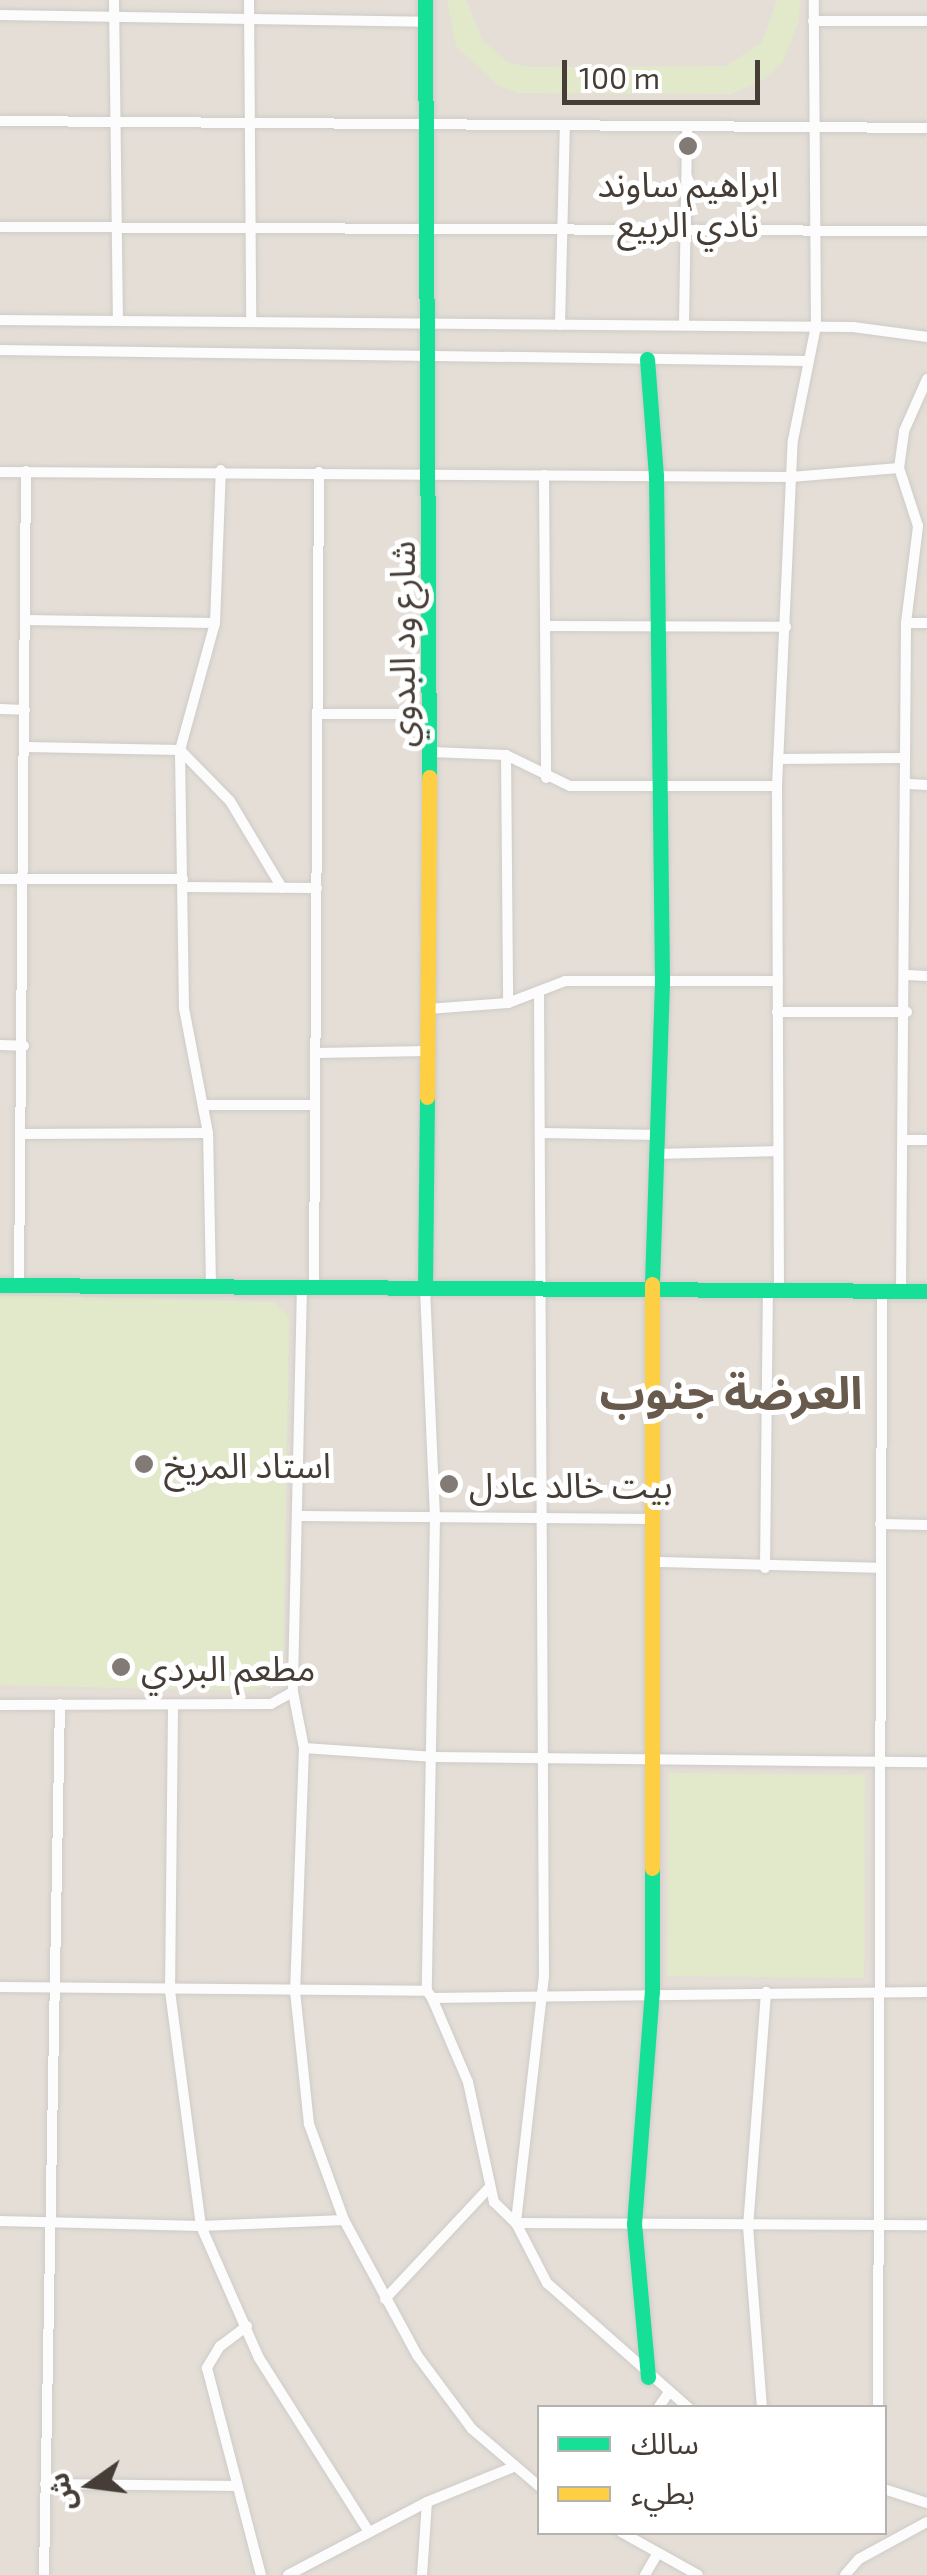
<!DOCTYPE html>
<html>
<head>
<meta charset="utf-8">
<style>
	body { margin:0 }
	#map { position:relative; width:927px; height:2575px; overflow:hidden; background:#f0edea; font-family:"Exo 2","Noto Sans Arabic",sans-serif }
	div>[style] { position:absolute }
	.residential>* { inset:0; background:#e4ded7 }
	.green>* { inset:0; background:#e2e9ca }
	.roads { filter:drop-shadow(0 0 2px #cecbc7) drop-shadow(0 0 2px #cecbc7) }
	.street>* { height:10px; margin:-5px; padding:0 5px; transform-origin:5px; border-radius:5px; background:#fdfcfc }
	.fast>* { height:15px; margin:-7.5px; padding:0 7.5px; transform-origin:7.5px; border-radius:7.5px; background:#16e098 }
	.slow>* { height:15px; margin:-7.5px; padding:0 7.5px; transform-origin:7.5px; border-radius:7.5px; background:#ffcf43 }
	.dots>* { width:28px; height:28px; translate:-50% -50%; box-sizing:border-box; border:5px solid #fff; border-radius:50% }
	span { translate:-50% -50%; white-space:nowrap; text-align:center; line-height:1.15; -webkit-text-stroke:10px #fff; paint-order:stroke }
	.poi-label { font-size:35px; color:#463d36 }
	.left { translate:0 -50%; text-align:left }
	.street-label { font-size:35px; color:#463d36 }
	.district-label { font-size:45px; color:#685a4d; font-weight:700 }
	.legend { position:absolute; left:537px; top:2405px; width:350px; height:130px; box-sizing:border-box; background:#fff; border:2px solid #b5b1af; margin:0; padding:12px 18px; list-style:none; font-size:30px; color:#463d36 }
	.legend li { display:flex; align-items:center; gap:20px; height:50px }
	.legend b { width:50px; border:2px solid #b5b1af }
	.north { position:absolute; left:40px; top:2435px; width:100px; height:100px; -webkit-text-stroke:8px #fff; paint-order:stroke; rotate:256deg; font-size:28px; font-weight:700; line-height:40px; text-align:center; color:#463d36 }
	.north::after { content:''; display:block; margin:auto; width:35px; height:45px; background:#463d36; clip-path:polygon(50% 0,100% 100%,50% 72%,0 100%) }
	.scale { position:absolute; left:562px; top:60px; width:198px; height:45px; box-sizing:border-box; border:5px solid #463d36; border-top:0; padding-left:12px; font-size:30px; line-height:35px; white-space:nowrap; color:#463d36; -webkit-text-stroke:8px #fff; paint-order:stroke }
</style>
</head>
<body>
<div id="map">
	<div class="residential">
		<i style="clip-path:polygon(evenodd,0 0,927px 0,927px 2575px,0 2575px,0 0,540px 2408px,884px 2408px,884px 2532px,540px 2532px,540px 2408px)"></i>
	</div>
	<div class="green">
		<i style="clip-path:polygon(447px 0,466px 0,483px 41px,508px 62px,529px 67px,726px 66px,762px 42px,777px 0,800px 0,799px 21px,783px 62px,759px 83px,730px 94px,519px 93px,497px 85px,456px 46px)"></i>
		<i style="clip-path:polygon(0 1295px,273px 1302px,289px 1317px,283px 1681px,249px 1691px,0 1685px)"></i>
		<i style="clip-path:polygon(669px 1773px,865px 1775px,864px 1978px,667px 1976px)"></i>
	</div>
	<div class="roads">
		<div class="street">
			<i style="left:114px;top:0;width:320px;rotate:89.3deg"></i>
			<i style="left:249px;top:0;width:320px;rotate:89.6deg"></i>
			<i style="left:0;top:15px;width:425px;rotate:0.9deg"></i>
			<i style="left:813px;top:21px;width:114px"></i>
			<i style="left:0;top:121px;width:927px;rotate:0.43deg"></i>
			<i style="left:0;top:227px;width:927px;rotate:0.25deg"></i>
			<i style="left:0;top:320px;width:853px;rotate:0.47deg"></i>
			<i style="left:853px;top:327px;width:75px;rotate:7.7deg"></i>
			<i style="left:560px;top:325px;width:199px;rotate:-88.6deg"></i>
			<i style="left:684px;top:325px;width:198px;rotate:-89.1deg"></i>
			<i style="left:0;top:350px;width:809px;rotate:0.78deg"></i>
			<i style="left:0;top:472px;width:791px;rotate:0.36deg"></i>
			<i style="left:791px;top:477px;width:108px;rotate:-4.8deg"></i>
			<i style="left:544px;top:475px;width:303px;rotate:89.6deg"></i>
			<i style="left:25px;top:620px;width:190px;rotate:0.9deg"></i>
			<i style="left:906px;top:623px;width:21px"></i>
			<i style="left:546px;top:626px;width:240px;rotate:0.2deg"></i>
			<i style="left:0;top:709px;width:25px;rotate:2deg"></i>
			<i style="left:319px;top:714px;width:111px"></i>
			<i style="left:27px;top:747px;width:153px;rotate:1.1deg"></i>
			<i style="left:180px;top:750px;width:71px;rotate:45.6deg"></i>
			<i style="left:230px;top:801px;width:101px;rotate:59.1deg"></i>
			<i style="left:431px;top:752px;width:75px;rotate:2.3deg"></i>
			<i style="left:506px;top:755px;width:71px;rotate:25.8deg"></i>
			<i style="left:570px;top:786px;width:207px"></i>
			<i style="left:506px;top:755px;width:248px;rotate:89.5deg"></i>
			<i style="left:778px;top:759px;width:125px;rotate:-0.5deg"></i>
			<i style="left:909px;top:784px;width:18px;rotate:3deg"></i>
			<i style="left:0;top:879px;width:183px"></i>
			<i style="left:183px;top:887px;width:134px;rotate:0.4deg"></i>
			<i style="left:907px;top:975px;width:20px;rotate:3deg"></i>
			<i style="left:539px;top:992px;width:984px;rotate:89.71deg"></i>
			<i style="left:544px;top:1976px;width:249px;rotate:96.5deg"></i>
			<i style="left:516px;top:2223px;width:68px;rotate:62.7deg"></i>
			<i style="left:547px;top:2283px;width:189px;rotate:41.4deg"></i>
			<i style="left:428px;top:1009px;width:80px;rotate:-4.3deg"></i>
			<i style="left:508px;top:1003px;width:61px;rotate:-21.1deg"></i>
			<i style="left:565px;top:981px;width:213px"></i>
			<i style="left:777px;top:1012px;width:130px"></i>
			<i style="left:0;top:1045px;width:24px;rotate:2deg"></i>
			<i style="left:316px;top:1053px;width:112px;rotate:-1deg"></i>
			<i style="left:204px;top:1105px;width:111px"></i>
			<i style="left:541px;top:1133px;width:118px;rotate:1deg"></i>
			<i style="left:23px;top:1134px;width:185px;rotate:-0.3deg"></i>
			<i style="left:906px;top:1140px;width:21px"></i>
			<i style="left:659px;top:1154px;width:119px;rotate:-1.4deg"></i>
			<i style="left:19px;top:1285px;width:814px;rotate:-89.51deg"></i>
			<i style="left:211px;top:1285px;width:152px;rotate:-91.1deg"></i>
			<i style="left:208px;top:1133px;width:127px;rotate:-100.9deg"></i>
			<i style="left:184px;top:1008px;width:258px;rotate:-90.9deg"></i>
			<i style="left:180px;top:750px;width:132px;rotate:-74.6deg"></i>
			<i style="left:215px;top:623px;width:153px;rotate:-87.8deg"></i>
			<i style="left:302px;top:1286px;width:406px;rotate:91.3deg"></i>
			<i style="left:293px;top:1692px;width:57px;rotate:78.9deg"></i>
			<i style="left:304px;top:1748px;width:243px;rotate:92.1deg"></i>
			<i style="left:295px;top:1991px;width:134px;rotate:84deg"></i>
			<i style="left:309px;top:2124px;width:102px;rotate:70deg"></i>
			<i style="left:344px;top:2220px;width:153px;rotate:61.6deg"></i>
			<i style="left:417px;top:2355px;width:92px;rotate:53.4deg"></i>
			<i style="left:472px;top:2429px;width:89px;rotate:40.5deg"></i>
			<i style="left:314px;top:1286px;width:814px;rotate:-89.65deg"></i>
			<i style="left:425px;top:1288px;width:229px;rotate:87.5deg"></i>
			<i style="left:435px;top:1517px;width:474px;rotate:91deg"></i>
			<i style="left:779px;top:1290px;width:504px;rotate:-90.23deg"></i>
			<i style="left:777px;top:786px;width:346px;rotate:-87.4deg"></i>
			<i style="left:793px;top:440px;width:116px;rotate:-78.6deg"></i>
			<i style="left:816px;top:326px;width:326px;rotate:-90.4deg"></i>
			<i style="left:901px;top:1290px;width:667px;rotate:-89.57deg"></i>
			<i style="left:906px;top:623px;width:98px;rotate:-82.9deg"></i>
			<i style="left:918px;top:526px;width:61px;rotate:-108.1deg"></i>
			<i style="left:899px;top:468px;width:37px;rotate:-82deg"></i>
			<i style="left:904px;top:431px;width:57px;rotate:-66.1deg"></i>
			<i style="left:301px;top:1516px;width:354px;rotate:0.5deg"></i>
			<i style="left:880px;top:1524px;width:47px;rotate:1.2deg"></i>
			<i style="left:656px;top:1562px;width:224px;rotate:1.5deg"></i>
			<i style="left:765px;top:1568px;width:278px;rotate:-89.4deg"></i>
			<i style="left:0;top:1705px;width:271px;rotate:-0.2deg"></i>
			<i style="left:271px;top:1704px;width:25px;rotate:-29deg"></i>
			<i style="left:173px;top:1707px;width:284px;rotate:90.6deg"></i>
			<i style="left:170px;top:1991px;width:237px;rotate:82.5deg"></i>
			<i style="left:201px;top:2226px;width:144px;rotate:66.3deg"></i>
			<i style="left:259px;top:2358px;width:206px;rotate:57.7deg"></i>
			<i style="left:304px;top:1748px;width:131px;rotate:3.9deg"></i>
			<i style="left:435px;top:1757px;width:492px;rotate:0.6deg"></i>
			<i style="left:0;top:1987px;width:427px;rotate:0.5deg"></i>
			<i style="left:427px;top:1991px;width:9px;rotate:54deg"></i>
			<i style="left:432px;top:1998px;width:495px;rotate:-0.7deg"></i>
			<i style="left:432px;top:1998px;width:91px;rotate:66.8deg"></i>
			<i style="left:468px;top:2082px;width:123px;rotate:77.8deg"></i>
			<i style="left:494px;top:2202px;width:30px;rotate:44deg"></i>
			<i style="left:516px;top:2223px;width:411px;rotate:0.3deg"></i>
			<i style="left:0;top:2221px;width:201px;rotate:1.4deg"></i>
			<i style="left:201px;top:2226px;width:143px;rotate:-2.4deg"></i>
			<i style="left:385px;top:2299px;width:152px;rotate:-46.9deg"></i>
			<i style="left:247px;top:2326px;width:34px;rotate:143deg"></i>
			<i style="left:220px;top:2346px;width:26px;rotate:121deg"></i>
			<i style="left:207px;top:2368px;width:214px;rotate:75.4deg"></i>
			<i style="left:658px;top:2408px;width:19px;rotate:-55deg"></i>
			<i style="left:762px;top:2408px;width:182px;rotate:-94.4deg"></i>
			<i style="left:748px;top:2227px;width:236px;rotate:-85.6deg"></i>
			<i style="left:878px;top:2408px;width:1117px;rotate:-89.79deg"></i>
			<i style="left:45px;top:2484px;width:192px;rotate:0.6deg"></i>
			<i style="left:884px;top:2489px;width:45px;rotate:18deg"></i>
			<i style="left:621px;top:2532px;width:88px;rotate:29.2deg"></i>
			<i style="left:44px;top:2575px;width:871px;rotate:-88.95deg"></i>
			<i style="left:288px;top:2575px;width:157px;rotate:-27.7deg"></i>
			<i style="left:427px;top:2502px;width:91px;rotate:-22deg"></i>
			<i style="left:422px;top:2575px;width:73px;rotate:-86.1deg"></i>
			<i style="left:645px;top:2575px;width:24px;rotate:-60deg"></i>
			<i style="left:845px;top:2575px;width:21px;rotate:-49deg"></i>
			<i style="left:859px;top:2559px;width:77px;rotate:-28.6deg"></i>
		</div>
		<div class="fast">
			<i style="left:425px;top:0;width:777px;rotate:89.71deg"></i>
			<i style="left:647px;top:359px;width:116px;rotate:85.6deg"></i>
			<i style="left:656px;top:475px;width:507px;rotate:89.32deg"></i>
			<i style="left:662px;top:982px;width:302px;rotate:91.9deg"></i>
			<i style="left:0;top:1285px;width:927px;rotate:0.37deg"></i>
			<i style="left:425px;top:1288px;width:191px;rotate:-89.4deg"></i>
			<i style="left:648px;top:2377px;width:154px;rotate:-95.2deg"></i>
			<i style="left:634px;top:2224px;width:233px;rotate:-85.6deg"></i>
			<i style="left:652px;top:1992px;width:124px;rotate:-90deg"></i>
		</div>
		<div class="slow">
			<i style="left:427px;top:1097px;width:320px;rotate:-89.6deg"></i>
			<i style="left:652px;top:1868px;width:584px;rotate:-90deg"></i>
		</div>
	</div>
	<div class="dots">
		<i style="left:688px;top:146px;background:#827b75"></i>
		<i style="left:144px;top:1464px;background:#827b75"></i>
		<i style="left:449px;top:1484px;background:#827b75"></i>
		<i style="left:121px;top:1667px;background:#827b75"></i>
	</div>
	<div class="poi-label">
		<span style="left:688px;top:203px">ابراهيم ساوند<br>نادي الربيع</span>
		<span class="left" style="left:164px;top:1464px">استاد المريخ</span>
		<span class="left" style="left:469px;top:1484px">بيت خالد عادل</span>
		<span class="left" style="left:141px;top:1667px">مطعم البردي</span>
	</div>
	<div class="street-label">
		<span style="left:401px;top:644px;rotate:-90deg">شارع ود البدوي</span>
	</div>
	<div class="district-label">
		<span style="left:731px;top:1392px">العرضة جنوب</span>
	</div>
	<ul class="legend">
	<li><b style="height:12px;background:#16e098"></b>سالك</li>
	<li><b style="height:12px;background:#ffcf43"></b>بطيء</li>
	</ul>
	<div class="north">ش</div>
	<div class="scale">100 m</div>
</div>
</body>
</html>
